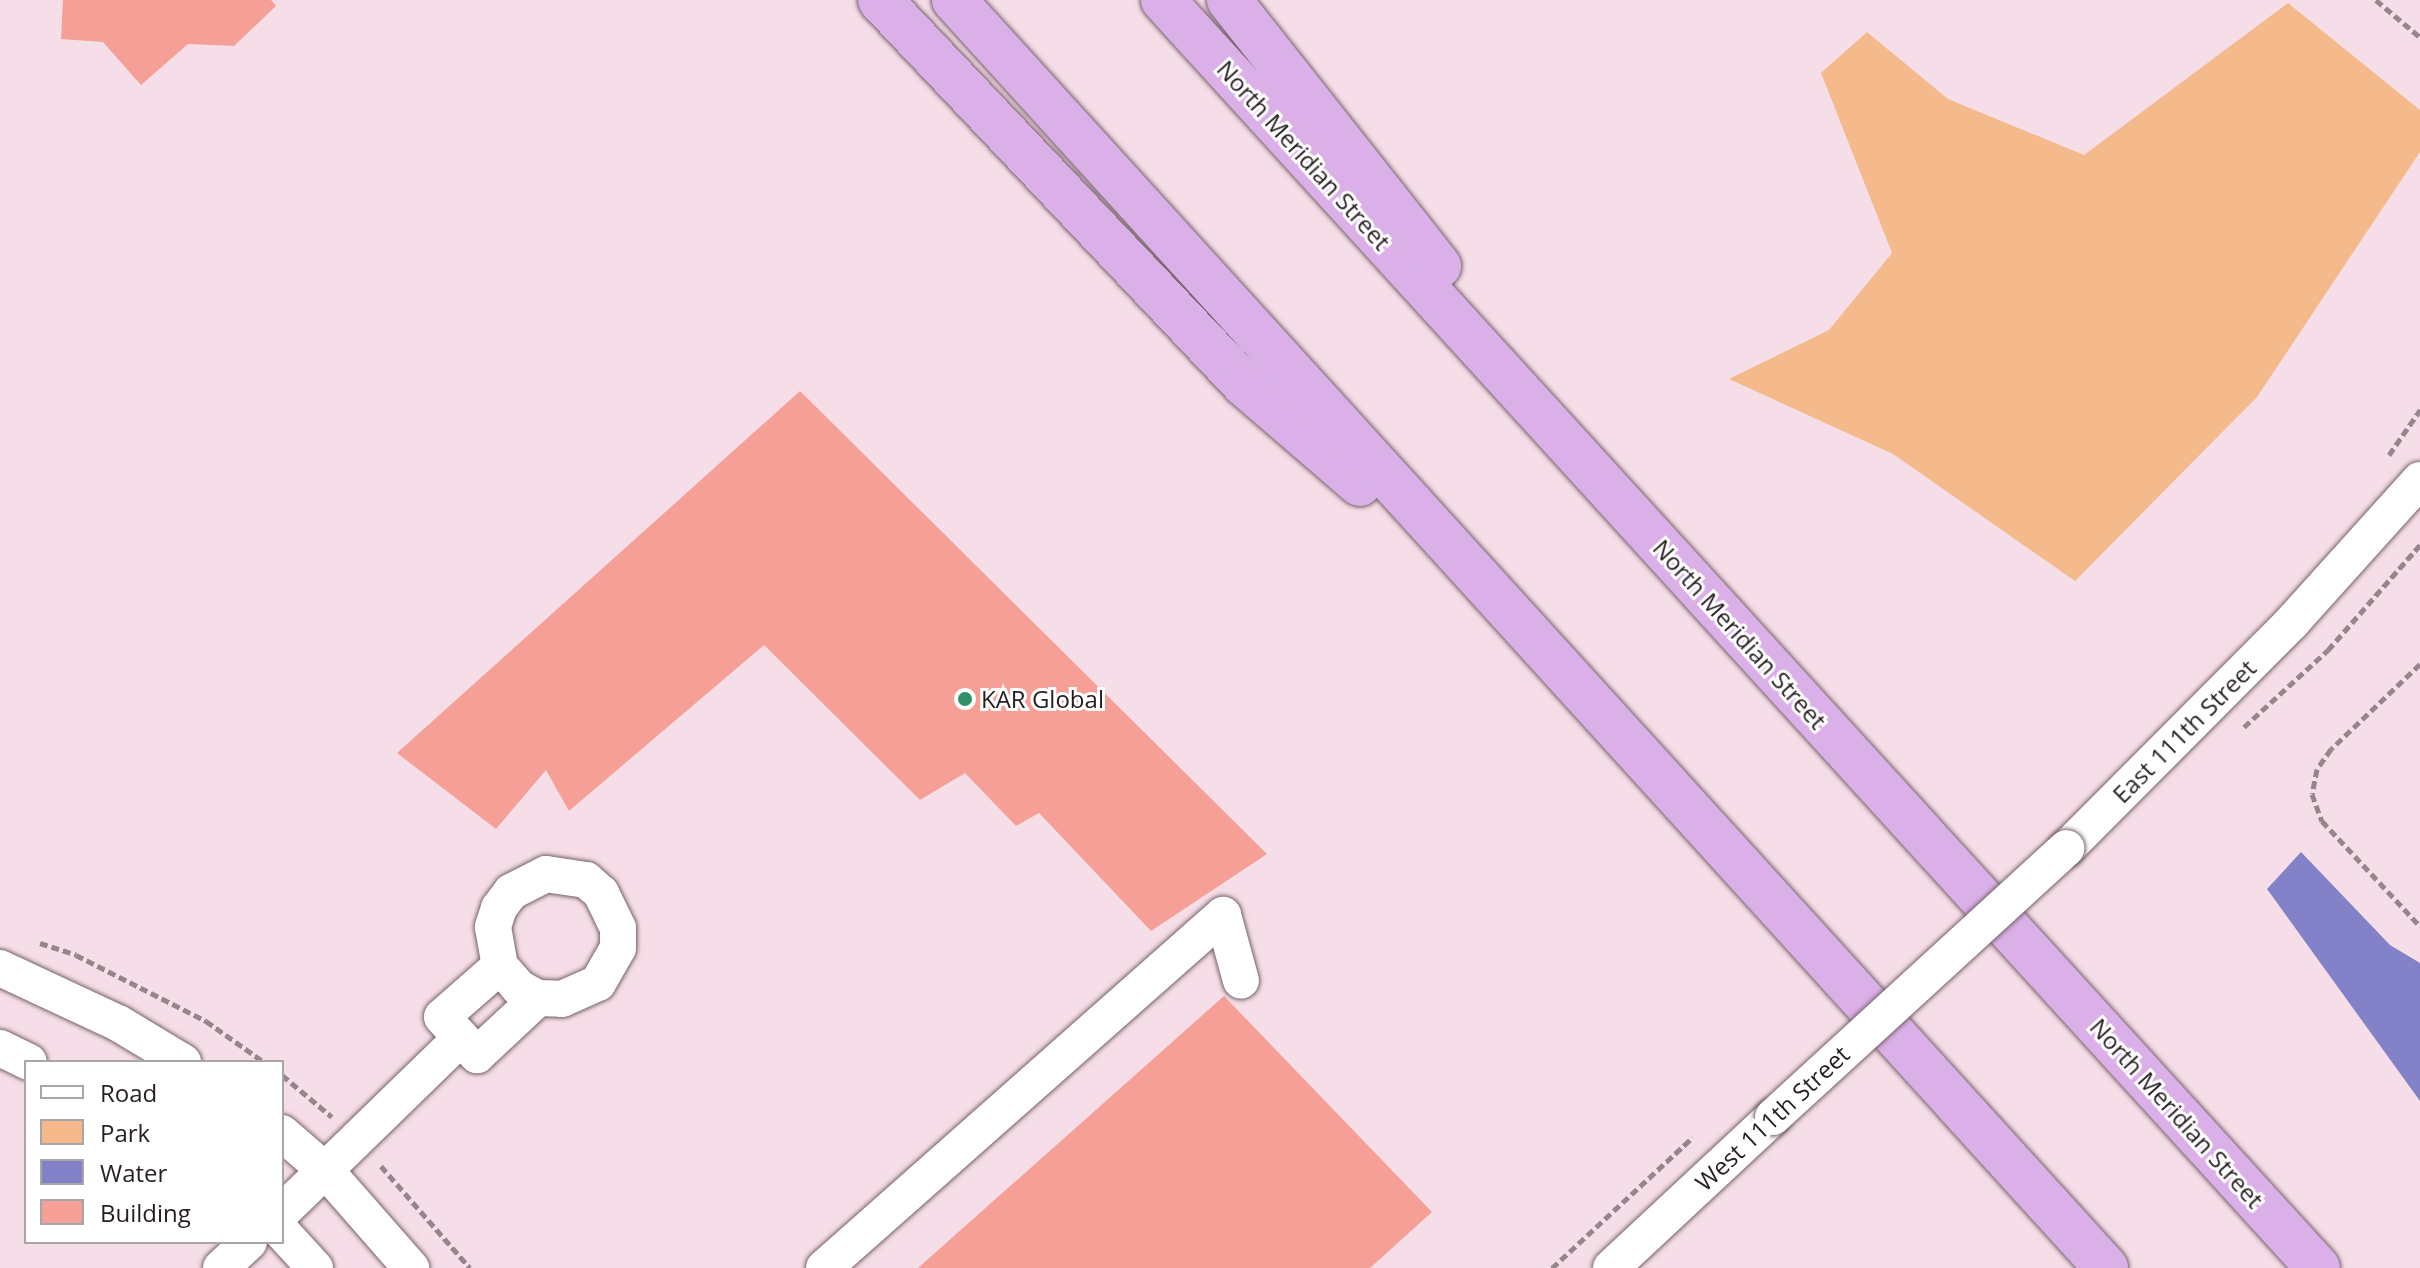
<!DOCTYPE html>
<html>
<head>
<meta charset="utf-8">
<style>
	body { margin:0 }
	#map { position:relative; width:2420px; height:1268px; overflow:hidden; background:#f6dee8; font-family:"Open Sans",sans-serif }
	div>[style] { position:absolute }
	.green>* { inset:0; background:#f4ba8b }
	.water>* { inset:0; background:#8381c8 }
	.building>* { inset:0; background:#f69f96 }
	.path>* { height:5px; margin-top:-2.5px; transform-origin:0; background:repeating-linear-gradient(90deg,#96858c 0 8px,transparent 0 12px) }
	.roads { filter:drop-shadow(0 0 2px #76626a) drop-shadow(0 0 2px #76626a) }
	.minor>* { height:36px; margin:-18px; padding:0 18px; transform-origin:18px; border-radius:18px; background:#fff }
	.highway>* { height:44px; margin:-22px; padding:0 22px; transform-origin:22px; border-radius:22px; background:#dbb0e8 }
	.bridges { filter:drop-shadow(0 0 2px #76626a) drop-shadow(0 0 2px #76626a) }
	.minor-bridge>* { height:36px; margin:-18px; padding:0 18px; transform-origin:18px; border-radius:18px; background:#fff }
	.dots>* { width:22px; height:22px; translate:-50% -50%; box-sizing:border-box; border:4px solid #fff; border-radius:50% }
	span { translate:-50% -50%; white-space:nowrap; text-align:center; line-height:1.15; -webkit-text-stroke:6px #fff; paint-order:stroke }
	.street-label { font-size:24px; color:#261e21 }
	.poi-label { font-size:24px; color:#261e21 }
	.left { translate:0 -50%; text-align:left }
	.legend { position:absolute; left:24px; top:1060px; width:260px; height:184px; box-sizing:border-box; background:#fff; border:2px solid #a8a5a6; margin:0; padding:10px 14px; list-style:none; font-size:24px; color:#261e21 }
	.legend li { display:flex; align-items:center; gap:16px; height:40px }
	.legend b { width:40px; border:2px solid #a8a5a6 }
</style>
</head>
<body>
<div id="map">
	<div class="green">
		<i style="clip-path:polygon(2288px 3px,2420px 110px,2420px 152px,2257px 397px,2075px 581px,1893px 454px,1729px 379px,1829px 330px,1892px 253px,1821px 73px,1867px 32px,1948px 99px,2084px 155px)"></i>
	</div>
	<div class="water">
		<i style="clip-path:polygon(2301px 852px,2390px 945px,2420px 963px,2420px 1101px,2267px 889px)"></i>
	</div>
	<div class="building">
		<i style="clip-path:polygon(63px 0,271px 0,276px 6px,234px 46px,188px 44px,141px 85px,103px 42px,61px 39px)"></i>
		<i style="clip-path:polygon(800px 391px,1267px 854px,1151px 931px,1039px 813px,1016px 826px,965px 773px,920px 800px,764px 645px,569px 811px,546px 770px,496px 829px,397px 753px)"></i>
		<i style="clip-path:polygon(1224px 996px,1432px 1212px,1370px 1268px,918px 1268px)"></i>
	</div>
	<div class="path">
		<i style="left:2376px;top:0;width:57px;rotate:40.1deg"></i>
		<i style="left:2389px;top:455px;width:55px;rotate:-55.4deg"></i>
		<i style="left:2420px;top:664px;width:123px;rotate:136.3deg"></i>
		<i style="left:2331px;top:749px;width:24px;rotate:125deg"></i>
		<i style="left:2317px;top:769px;width:25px;rotate:101deg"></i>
		<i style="left:2312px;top:794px;width:29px;rotate:70deg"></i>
		<i style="left:2322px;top:821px;width:144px;rotate:47deg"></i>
		<i style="left:2244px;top:727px;width:114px;rotate:-42.5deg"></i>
		<i style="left:2328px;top:650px;width:140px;rotate:-48.8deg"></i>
		<i style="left:40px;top:943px;width:38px;rotate:18deg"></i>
		<i style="left:76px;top:955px;width:146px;rotate:26.9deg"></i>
		<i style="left:206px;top:1021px;width:71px;rotate:35.3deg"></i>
		<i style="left:282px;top:1075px;width:65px;rotate:40deg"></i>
		<i style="left:381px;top:1166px;width:135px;rotate:48.9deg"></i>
		<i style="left:1552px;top:1268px;width:192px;rotate:-42.9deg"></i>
	</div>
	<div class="roads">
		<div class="minor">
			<i style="left:2067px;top:848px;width:319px;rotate:-45.1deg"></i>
			<i style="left:2292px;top:622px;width:191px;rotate:-48deg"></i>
			<i style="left:500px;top:966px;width:77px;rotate:138.7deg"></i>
			<i style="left:442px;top:1017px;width:52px;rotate:47.4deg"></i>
			<i style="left:477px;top:1055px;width:83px;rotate:-43.1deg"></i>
			<i style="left:538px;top:998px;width:24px;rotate:2deg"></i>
			<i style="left:562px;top:999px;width:39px;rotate:-24deg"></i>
			<i style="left:598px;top:983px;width:40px;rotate:-60.3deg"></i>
			<i style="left:618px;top:948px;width:20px;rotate:-90deg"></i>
			<i style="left:618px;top:928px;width:39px;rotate:-116deg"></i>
			<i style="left:601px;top:893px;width:20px;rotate:-139deg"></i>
			<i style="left:586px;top:880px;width:40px;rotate:-171.5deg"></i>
			<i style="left:546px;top:874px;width:39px;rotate:153deg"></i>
			<i style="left:511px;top:892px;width:20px;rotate:127deg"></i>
			<i style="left:499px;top:908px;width:20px;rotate:108deg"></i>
			<i style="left:493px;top:927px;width:40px;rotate:80deg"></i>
			<i style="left:500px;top:966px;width:29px;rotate:49deg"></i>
			<i style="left:519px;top:988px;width:21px;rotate:28deg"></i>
			<i style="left:0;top:968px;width:130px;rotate:25deg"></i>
			<i style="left:118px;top:1023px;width:76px;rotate:31deg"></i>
			<i style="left:0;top:1048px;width:32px;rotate:26deg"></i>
			<i style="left:282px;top:1133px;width:60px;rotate:40.9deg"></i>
			<i style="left:327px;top:1172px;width:128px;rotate:48.8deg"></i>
			<i style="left:282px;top:1212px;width:250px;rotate:-44.2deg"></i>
			<i style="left:282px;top:1232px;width:49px;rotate:47.5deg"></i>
			<i style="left:221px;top:1268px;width:38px;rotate:-43deg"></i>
			<i style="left:824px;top:1268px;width:533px;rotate:-41.5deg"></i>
			<i style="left:1223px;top:915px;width:68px;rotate:74.7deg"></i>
			<i style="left:1611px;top:1268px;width:221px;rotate:-43deg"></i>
		</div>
		<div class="highway">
			<i style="left:880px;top:0;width:529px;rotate:46.53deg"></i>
			<i style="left:1244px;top:384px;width:153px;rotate:40.8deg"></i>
			<i style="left:954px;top:0;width:1713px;rotate:47.74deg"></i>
			<i style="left:1163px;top:0;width:1715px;rotate:47.67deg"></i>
			<i style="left:1229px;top:0;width:339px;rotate:51.7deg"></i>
		</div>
	</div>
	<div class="bridges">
		<div class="minor-bridge">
			<i style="left:1773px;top:1117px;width:398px;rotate:-42.5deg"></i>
		</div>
	</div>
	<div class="dots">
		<i style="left:965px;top:699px;background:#329069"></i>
	</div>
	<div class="street-label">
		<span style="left:1304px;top:155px;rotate:48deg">North Meridian Street</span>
		<span style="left:1740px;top:634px;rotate:48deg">North Meridian Street</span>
		<span style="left:2184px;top:731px;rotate:-45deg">East 111th Street</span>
		<span style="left:2177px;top:1113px;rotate:48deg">North Meridian Street</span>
		<span style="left:1772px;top:1118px;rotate:-43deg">West 111th Street</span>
	</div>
	<div class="poi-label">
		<span class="left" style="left:981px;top:699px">KAR Global</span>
	</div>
	<ul class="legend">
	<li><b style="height:10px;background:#fff"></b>Road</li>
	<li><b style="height:22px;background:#f4ba8b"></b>Park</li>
	<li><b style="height:22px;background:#8381c8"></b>Water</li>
	<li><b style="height:22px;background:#f69f96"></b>Building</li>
	</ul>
</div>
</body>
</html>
